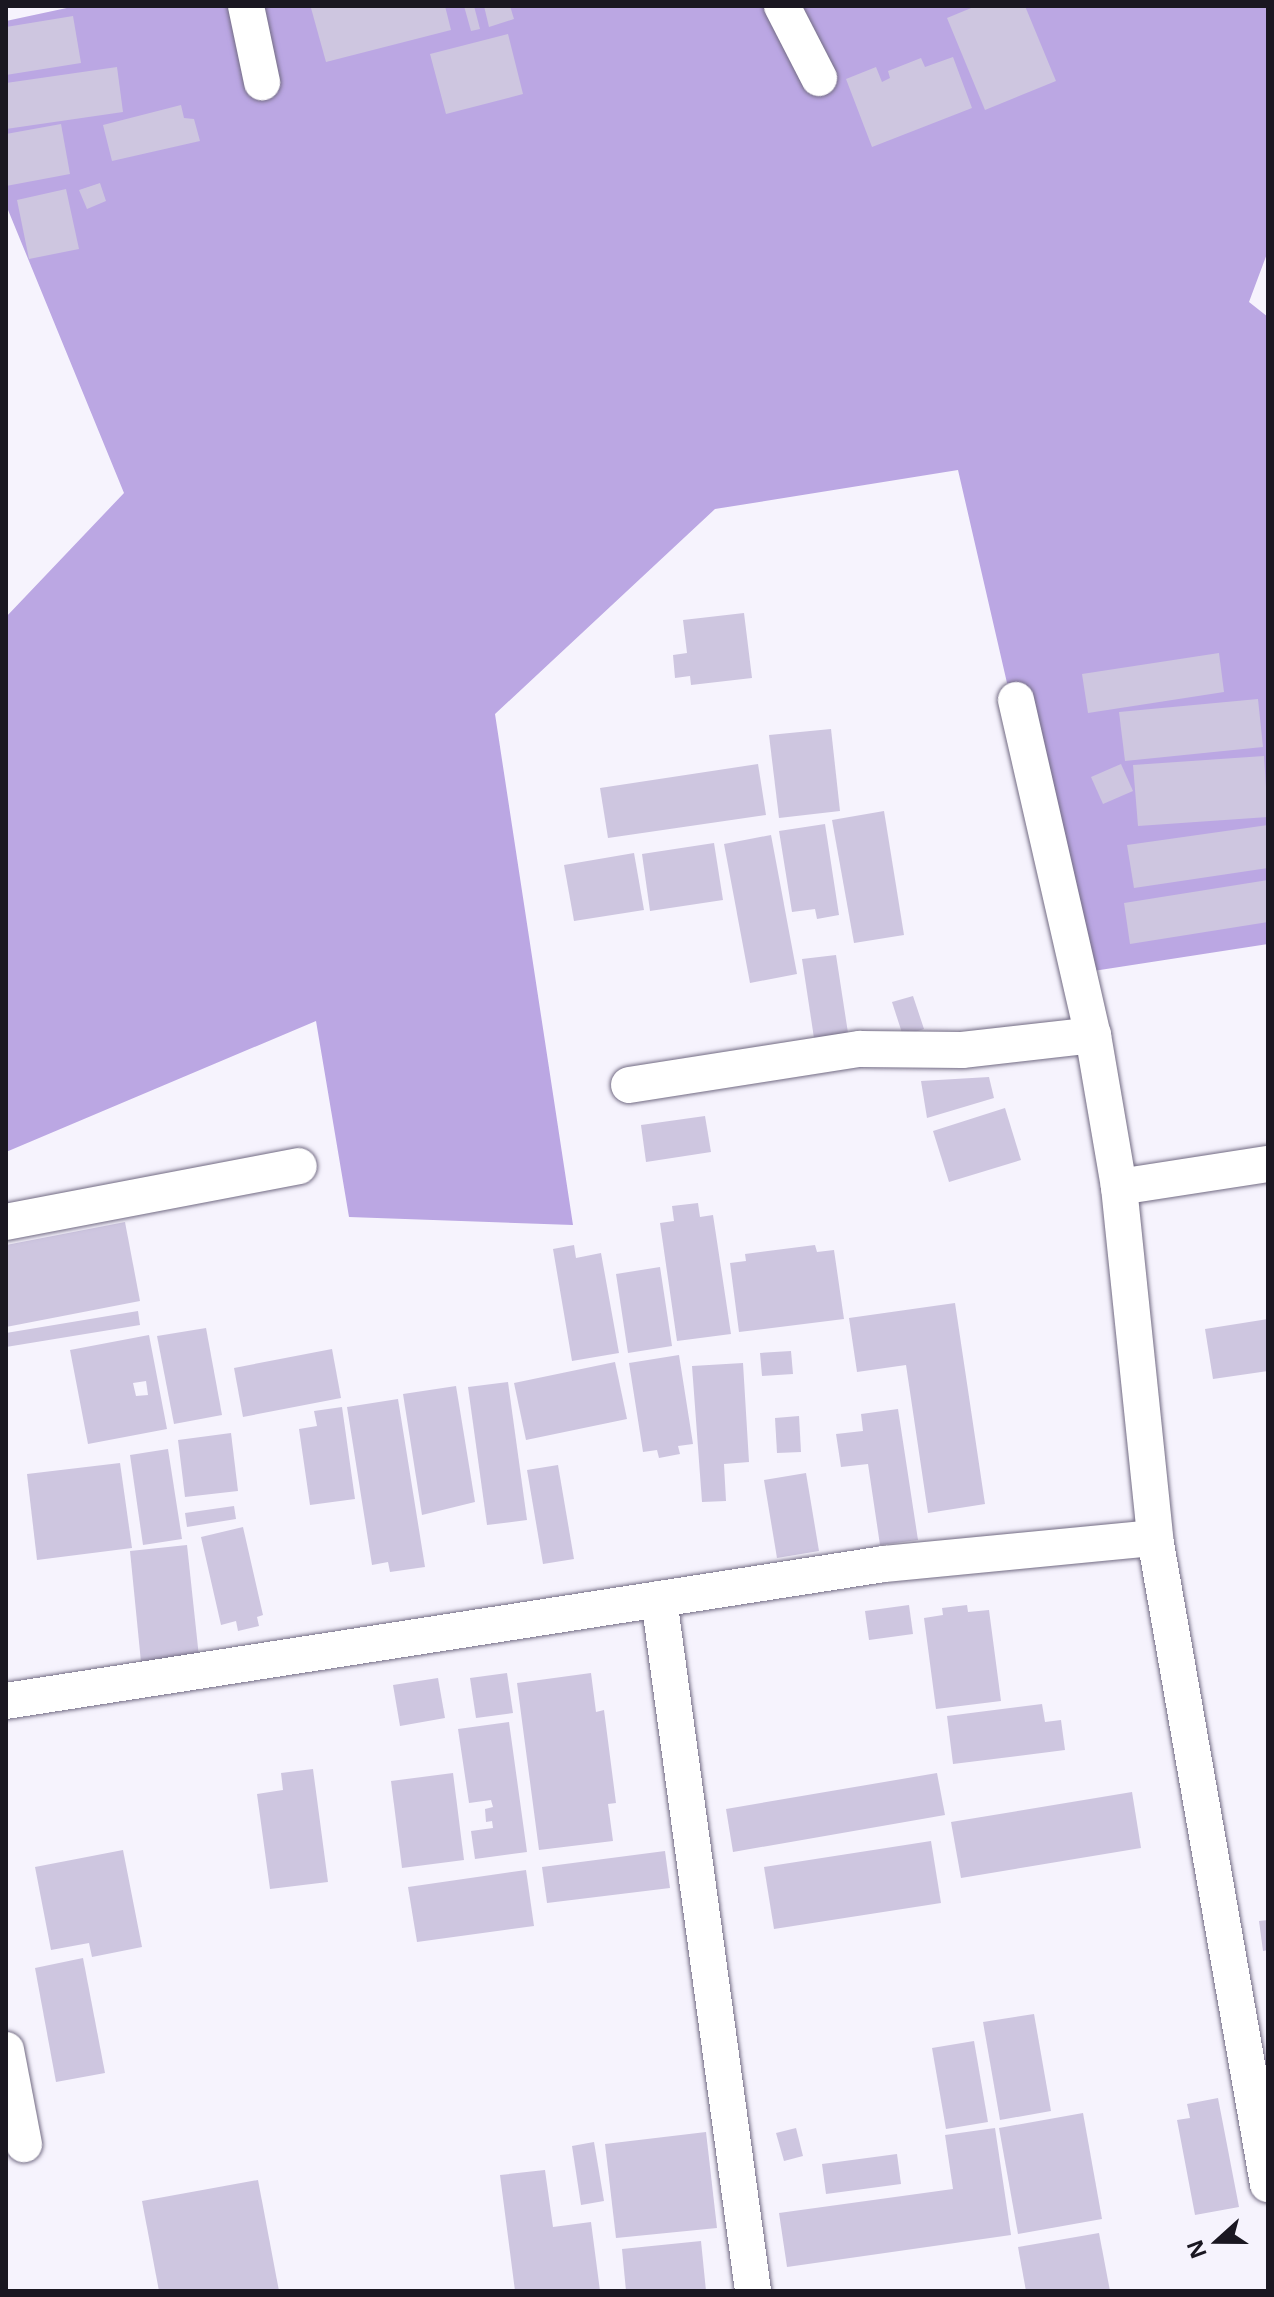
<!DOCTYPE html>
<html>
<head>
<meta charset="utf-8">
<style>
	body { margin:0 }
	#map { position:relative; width:1274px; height:2297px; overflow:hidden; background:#f6f3fd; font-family:"Noto Sans",sans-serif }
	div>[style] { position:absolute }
	.forest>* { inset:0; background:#bba7e3 }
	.building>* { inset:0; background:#cec6e0 }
	.roads { filter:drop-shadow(0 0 2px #726b83) drop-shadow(0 0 2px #726b83) }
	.street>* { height:36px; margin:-18px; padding:0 18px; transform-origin:18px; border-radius:18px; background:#fff }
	span { translate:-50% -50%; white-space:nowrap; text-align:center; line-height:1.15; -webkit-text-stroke:6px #f6f3fd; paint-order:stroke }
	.frame { position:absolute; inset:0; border:8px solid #1a1721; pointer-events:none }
	.north { position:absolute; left:1178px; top:2201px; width:80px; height:80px; -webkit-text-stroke:6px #f6f3fd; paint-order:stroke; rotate:249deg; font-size:22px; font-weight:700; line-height:32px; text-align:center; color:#1a1721 }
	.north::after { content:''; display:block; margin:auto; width:28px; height:36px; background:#1a1721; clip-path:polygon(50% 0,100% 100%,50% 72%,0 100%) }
</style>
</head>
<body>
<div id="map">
	<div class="forest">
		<i style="clip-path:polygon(76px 6px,1268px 6px,1268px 251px,1249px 302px,1268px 317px,1268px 944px,1074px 974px,958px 470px,715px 509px,495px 714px,573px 1225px,349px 1217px,316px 1021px,6px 1152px,6px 617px,124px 493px,6px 205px,6px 21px)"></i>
	</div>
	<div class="building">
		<i style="clip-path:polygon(318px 6px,445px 6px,451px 30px,326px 62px,311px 8px)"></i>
		<i style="clip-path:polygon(464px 6px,474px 6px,480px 29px,471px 31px)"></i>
		<i style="clip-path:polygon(484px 6px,510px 6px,514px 19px,489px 27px)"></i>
		<i style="clip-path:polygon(976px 6px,1025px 6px,1056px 81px,985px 110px,947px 18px)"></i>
		<i style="clip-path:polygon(73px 16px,81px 63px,6px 75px,6px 27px)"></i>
		<i style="clip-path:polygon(508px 34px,523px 94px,446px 114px,430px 54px)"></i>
		<i style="clip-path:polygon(953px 57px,972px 108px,872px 147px,846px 79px,876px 67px,882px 82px,890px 78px,888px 71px,921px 58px,925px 67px)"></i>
		<i style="clip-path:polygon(117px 67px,123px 112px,6px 129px,6px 83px)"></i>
		<i style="clip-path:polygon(181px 105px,184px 118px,194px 119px,200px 141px,112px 161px,103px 125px)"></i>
		<i style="clip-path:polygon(61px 124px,70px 174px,6px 186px,6px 134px)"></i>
		<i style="clip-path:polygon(100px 183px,106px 201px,87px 209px,79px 190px)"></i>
		<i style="clip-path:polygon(66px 189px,79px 249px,29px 259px,17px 200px)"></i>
		<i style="clip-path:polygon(744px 613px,752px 678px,691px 685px,690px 676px,675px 678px,673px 655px,687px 653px,683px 620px)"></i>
		<i style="clip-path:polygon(1219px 653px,1224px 692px,1088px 713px,1082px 674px)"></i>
		<i style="clip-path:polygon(1258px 699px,1263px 747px,1125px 761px,1119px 712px)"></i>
		<i style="clip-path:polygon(831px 729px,840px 811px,779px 818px,769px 735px)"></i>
		<i style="clip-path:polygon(1264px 756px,1268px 817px,1138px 826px,1133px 765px)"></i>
		<i style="clip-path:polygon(758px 764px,766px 815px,608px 838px,600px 788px)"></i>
		<i style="clip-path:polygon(1121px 764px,1133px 791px,1103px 804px,1091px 777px)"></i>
		<i style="clip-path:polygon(884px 811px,904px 935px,854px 943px,832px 820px)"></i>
		<i style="clip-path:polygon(825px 824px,839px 915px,817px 919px,815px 909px,792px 912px,779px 831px)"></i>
		<i style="clip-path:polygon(1268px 825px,1268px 868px,1134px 888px,1127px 845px)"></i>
		<i style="clip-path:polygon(771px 835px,797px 974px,750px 983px,724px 844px)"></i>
		<i style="clip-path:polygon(714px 843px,723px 900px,650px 911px,642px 854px)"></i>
		<i style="clip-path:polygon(634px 853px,644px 910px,574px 921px,564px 865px)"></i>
		<i style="clip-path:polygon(1268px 880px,1268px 922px,1130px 944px,1124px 903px)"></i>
		<i style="clip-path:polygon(836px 955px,848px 1033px,814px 1038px,802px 959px)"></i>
		<i style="clip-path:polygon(913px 996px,924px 1029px,903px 1036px,892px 1002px)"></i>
		<i style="clip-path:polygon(989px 1077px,994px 1098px,927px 1118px,921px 1081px)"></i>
		<i style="clip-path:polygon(1005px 1108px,1021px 1160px,949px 1182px,933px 1131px)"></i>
		<i style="clip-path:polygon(705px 1116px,711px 1152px,646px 1162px,641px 1125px)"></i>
		<i style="clip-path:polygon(698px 1203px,700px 1217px,713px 1215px,731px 1334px,677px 1341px,660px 1223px,674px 1221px,672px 1206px)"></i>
		<i style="clip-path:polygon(125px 1222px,140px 1301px,6px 1327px,6px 1245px)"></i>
		<i style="clip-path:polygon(574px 1245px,576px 1258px,601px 1253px,619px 1353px,572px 1361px,553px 1249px)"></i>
		<i style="clip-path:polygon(815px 1245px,817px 1252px,834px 1250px,844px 1319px,739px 1332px,730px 1263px,746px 1261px,745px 1254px)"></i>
		<i style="clip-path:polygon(660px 1267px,672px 1346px,628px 1353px,616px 1274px)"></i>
		<i style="clip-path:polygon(955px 1303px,985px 1504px,928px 1513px,906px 1365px,857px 1372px,849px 1318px)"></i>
		<i style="clip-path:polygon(138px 1311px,140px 1325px,6px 1347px,6px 1333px)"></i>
		<i style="clip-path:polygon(1268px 1319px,1268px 1371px,1213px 1379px,1205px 1329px)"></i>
		<i style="clip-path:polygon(206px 1328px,222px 1415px,174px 1424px,157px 1336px)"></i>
		<i style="clip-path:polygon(evenodd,149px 1335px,167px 1429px,88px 1444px,70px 1350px,149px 1335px,146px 1381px,148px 1395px,136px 1396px,133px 1383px,146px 1381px)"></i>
		<i style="clip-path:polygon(332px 1349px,341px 1398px,243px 1417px,234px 1368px)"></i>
		<i style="clip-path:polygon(791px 1351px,793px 1374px,762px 1376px,760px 1353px)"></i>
		<i style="clip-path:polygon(679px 1355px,693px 1444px,678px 1446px,680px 1454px,659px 1458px,657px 1450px,643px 1452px,629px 1363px)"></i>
		<i style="clip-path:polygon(615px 1362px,627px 1419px,526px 1440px,514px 1383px)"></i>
		<i style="clip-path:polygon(743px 1363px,749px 1462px,724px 1464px,726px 1501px,702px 1502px,692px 1366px)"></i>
		<i style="clip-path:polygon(508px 1382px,527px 1520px,487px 1525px,468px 1387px)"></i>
		<i style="clip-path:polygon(456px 1386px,475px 1502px,422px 1515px,403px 1394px)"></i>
		<i style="clip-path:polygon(398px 1399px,425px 1567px,390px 1572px,388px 1562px,372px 1565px,347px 1407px)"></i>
		<i style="clip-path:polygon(342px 1407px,355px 1499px,310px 1505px,299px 1429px,317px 1426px,314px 1411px)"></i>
		<i style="clip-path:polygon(898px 1409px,918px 1540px,880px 1545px,868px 1464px,841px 1467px,836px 1434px,863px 1431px,861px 1414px)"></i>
		<i style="clip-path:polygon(799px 1416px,801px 1452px,777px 1453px,775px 1418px)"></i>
		<i style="clip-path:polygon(231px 1433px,238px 1491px,185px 1497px,178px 1440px)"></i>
		<i style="clip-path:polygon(168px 1449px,182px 1539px,143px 1545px,130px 1455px)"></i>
		<i style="clip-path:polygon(120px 1463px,132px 1548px,37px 1560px,27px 1474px)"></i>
		<i style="clip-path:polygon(558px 1465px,574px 1559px,543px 1564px,527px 1470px)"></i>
		<i style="clip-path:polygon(806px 1473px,819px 1551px,777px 1558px,764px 1480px)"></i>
		<i style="clip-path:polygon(234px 1506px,236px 1519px,187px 1527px,185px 1513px)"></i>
		<i style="clip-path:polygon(243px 1527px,263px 1615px,257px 1617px,259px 1626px,238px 1631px,236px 1621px,221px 1625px,201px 1537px)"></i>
		<i style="clip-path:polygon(187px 1545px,199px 1657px,141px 1662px,130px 1551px)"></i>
		<i style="clip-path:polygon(909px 1605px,913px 1634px,869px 1640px,865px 1611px)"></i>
		<i style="clip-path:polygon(967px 1605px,968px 1612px,989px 1610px,1001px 1701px,936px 1709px,924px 1618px,943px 1615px,942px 1608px)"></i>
		<i style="clip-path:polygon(507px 1673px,513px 1713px,476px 1718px,470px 1678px)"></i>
		<i style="clip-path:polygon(591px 1673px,596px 1712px,604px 1710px,616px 1803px,608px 1804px,613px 1841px,539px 1850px,517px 1683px)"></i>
		<i style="clip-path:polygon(438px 1678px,445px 1718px,400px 1726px,393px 1685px)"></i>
		<i style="clip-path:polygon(1042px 1704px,1045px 1722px,1061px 1720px,1065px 1750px,953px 1764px,947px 1716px)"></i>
		<i style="clip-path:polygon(509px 1722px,527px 1852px,475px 1859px,471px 1831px,493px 1828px,492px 1821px,486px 1822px,485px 1809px,493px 1807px,491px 1800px,469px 1803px,458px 1729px)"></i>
		<i style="clip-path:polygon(313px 1769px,328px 1882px,270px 1889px,257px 1794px,283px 1790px,281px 1773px)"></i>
		<i style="clip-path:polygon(453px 1773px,464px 1860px,402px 1868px,391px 1781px)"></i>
		<i style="clip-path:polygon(937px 1773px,945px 1815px,733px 1852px,726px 1809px)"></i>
		<i style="clip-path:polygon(1132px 1792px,1141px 1848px,961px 1878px,951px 1822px)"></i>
		<i style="clip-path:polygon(931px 1841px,941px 1903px,774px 1929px,764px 1867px)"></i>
		<i style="clip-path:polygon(123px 1850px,142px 1947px,92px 1957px,89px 1943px,51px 1950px,35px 1867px)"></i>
		<i style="clip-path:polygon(665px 1851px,670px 1888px,547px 1903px,542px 1867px)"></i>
		<i style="clip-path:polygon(526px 1870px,534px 1926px,417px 1942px,408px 1887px)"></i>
		<i style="clip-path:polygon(1268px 1920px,1268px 1950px,1263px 1951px,1259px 1921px)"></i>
		<i style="clip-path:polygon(83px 1958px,105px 2073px,56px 2082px,35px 1968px)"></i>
		<i style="clip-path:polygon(1034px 2014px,1051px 2111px,1000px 2120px,983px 2022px)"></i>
		<i style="clip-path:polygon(974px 2041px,988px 2122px,946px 2129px,932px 2048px)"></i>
		<i style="clip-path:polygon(1218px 2098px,1239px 2207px,1195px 2215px,1177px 2120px,1190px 2118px,1187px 2104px)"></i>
		<i style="clip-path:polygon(1083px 2113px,1102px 2219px,1018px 2234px,999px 2128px)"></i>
		<i style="clip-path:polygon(796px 2128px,803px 2156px,784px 2161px,776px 2133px)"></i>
		<i style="clip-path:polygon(995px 2128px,1011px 2235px,787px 2267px,779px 2213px,953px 2189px,945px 2135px)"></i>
		<i style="clip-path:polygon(706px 2132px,717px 2228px,616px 2238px,605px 2144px)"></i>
		<i style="clip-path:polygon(594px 2142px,604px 2201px,581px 2205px,572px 2146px)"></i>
		<i style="clip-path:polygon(897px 2154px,901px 2184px,826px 2194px,822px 2164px)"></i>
		<i style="clip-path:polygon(545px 2170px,553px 2227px,591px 2222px,600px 2291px,515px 2291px,500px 2175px)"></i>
		<i style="clip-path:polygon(258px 2180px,279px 2291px,159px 2291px,142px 2201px)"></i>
		<i style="clip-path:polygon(1099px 2233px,1110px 2291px,1026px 2291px,1018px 2247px)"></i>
		<i style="clip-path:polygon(701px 2241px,706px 2291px,626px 2291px,622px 2249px)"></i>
	</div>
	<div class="roads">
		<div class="street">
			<i style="left:246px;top:6px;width:78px;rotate:78.1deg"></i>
			<i style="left:782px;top:6px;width:81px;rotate:62.8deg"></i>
			<i style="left:1016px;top:700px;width:344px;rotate:77.1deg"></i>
			<i style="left:1093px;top:1035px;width:154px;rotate:80.3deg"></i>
			<i style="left:1119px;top:1187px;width:353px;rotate:84.1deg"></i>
			<i style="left:1155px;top:1538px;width:656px;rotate:80.08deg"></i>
			<i style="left:629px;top:1085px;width:234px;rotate:-8.9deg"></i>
			<i style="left:860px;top:1049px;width:102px;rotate:0.6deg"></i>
			<i style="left:962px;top:1050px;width:132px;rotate:-6.5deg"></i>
			<i style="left:1119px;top:1187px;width:151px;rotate:-8.8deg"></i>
			<i style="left:6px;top:1222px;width:298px;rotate:-10.8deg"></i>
			<i style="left:659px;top:1599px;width:698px;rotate:82.26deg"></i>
			<i style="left:6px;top:1701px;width:889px;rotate:-8.87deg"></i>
			<i style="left:884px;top:1564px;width:272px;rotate:-5.5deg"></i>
			<i style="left:6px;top:2050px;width:96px;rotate:79.2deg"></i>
		</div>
	</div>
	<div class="frame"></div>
	<div class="north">N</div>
</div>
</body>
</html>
